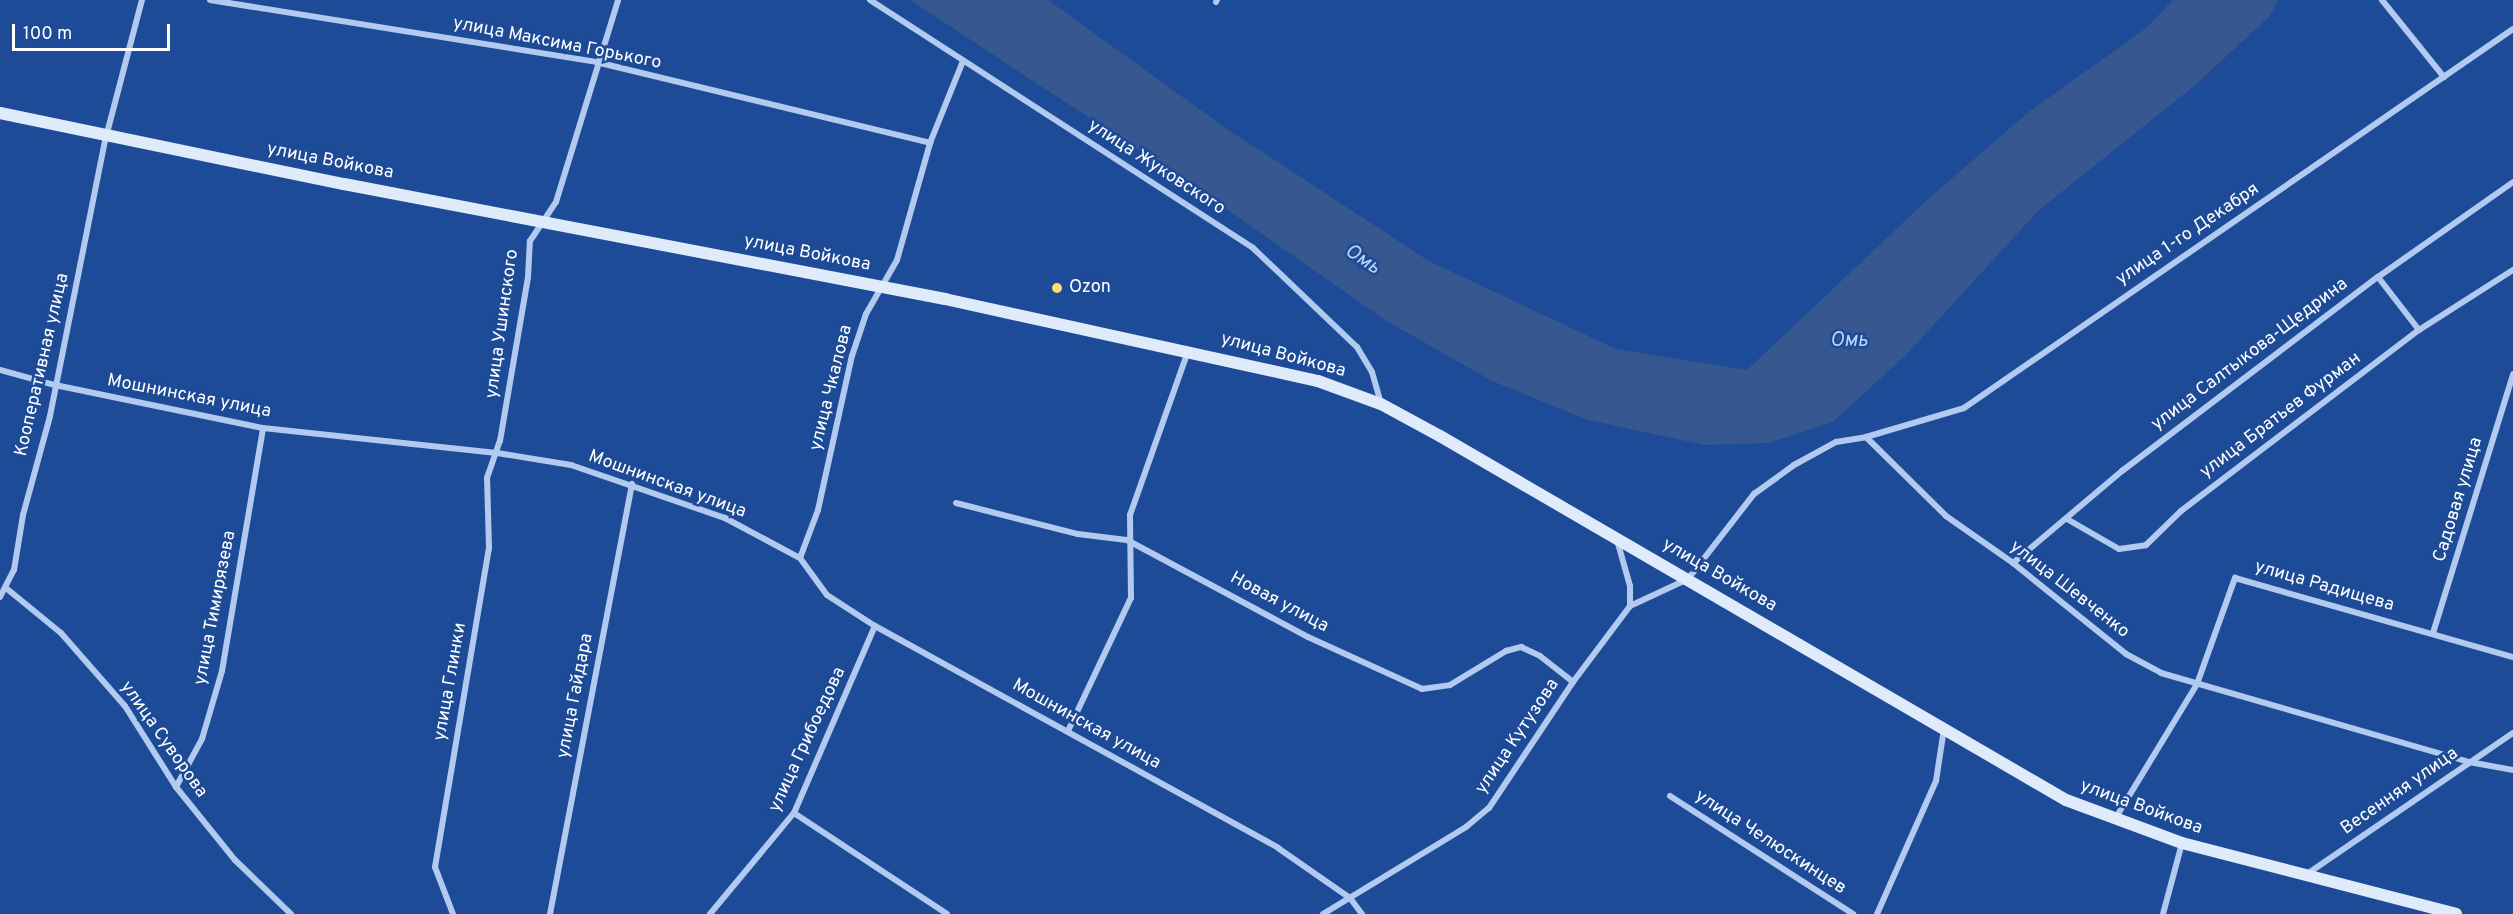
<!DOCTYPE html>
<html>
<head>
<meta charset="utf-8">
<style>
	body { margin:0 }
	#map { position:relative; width:2513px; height:914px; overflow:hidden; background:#1d4b97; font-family:Overpass,sans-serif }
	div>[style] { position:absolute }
	.water>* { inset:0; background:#36578f }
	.minor>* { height:6px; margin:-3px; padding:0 3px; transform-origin:3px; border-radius:3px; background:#b2caef }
	.secondary>* { height:12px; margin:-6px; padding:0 6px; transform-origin:6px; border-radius:6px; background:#dfeafb }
	.dots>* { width:16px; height:16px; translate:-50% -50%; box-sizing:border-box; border:3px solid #1d4b97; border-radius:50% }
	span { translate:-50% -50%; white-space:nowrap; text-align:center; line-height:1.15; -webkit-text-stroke:5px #1d4b97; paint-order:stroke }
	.street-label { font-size:18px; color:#fff }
	.poi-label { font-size:18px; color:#fff }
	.left { translate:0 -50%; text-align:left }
	.water-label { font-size:20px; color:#bed4f6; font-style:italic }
	.scale { position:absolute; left:12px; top:24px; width:158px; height:27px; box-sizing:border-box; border:3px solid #fff; border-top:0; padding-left:8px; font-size:18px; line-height:21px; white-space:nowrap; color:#fff; -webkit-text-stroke:4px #1d4b97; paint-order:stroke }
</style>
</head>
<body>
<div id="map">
	<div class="water">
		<i style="clip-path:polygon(910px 0,1048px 0,1227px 129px,1429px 261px,1616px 349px,1747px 370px,1928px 199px,2030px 111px,2145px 29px,2173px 0,2278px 0,2270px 16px,2194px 86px,2039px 210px,1908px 353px,1833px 422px,1769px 443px,1705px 445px,1588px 420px,1492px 381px,1385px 320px,1205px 194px)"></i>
	</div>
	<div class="minor">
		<i style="left:210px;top:0;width:391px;rotate:9.1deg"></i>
		<i style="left:596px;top:62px;width:344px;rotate:13.6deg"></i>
		<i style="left:870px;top:0;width:456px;rotate:32.9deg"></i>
		<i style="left:1253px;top:248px;width:144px;rotate:43.6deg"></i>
		<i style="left:1357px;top:347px;width:29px;rotate:59deg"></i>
		<i style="left:1372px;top:372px;width:33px;rotate:74deg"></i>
		<i style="left:2382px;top:0;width:99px;rotate:51.2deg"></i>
		<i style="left:1216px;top:2px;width:2px;rotate:-63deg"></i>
		<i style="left:2378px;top:277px;width:67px;rotate:52.3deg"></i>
		<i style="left:0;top:370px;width:57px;rotate:15.3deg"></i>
		<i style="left:55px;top:385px;width:212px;rotate:11.7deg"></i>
		<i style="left:263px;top:428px;width:235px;rotate:6.1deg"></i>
		<i style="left:497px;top:453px;width:75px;rotate:9.2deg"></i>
		<i style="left:571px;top:465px;width:163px;rotate:19deg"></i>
		<i style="left:725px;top:518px;width:85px;rotate:28.1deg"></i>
		<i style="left:800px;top:558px;width:46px;rotate:53.9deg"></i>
		<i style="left:827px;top:595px;width:57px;rotate:32.9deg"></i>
		<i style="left:875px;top:626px;width:460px;rotate:28.8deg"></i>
		<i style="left:1278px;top:848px;width:88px;rotate:34.8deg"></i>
		<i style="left:1350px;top:898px;width:20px;rotate:53deg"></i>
		<i style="left:1866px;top:437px;width:102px;rotate:-16.5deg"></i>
		<i style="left:1964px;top:408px;width:667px;rotate:-34.62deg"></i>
		<i style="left:956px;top:503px;width:126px;rotate:14.3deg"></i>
		<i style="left:1078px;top:534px;width:49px;rotate:7deg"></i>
		<i style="left:1127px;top:540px;width:205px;rotate:28.2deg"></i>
		<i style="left:1308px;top:637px;width:125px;rotate:24.5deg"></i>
		<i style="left:1422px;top:689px;width:28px;rotate:-8deg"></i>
		<i style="left:1450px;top:685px;width:66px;rotate:-31.3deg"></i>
		<i style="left:1506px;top:651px;width:16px;rotate:-15deg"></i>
		<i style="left:1521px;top:647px;width:21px;rotate:25deg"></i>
		<i style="left:1540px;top:656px;width:42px;rotate:38.2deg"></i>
		<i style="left:2067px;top:519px;width:60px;rotate:30deg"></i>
		<i style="left:2119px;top:549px;width:27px;rotate:-8deg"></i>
		<i style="left:2146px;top:545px;width:49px;rotate:-44.2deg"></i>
		<i style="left:2181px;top:511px;width:299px;rotate:-37.3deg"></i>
		<i style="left:2419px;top:330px;width:112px;rotate:-32.6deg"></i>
		<i style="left:1617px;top:540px;width:48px;rotate:74.2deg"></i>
		<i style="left:1630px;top:586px;width:20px;rotate:90deg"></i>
		<i style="left:800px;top:558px;width:51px;rotate:-69.4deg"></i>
		<i style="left:818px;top:510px;width:158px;rotate:-77.6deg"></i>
		<i style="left:852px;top:356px;width:44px;rotate:-71.6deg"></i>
		<i style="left:866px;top:314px;width:62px;rotate:-60.1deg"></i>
		<i style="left:897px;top:260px;width:122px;rotate:-74.2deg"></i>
		<i style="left:930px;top:143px;width:88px;rotate:-68.1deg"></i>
		<i style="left:2013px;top:563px;width:143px;rotate:-40.2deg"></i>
		<i style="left:2122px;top:471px;width:321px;rotate:-37.2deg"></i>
		<i style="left:2378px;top:277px;width:165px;rotate:-35.1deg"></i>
		<i style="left:6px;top:588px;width:71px;rotate:39.3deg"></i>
		<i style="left:61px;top:633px;width:97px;rotate:48.8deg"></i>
		<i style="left:125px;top:706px;width:96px;rotate:57.8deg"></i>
		<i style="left:176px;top:787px;width:94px;rotate:51.1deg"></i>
		<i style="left:235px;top:860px;width:78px;rotate:44deg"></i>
		<i style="left:0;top:597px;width:30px;rotate:-63deg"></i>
		<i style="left:14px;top:570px;width:56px;rotate:-80.7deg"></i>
		<i style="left:23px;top:515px;width:103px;rotate:-74.7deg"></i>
		<i style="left:50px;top:416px;width:285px;rotate:-78.7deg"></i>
		<i style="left:106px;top:137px;width:142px;rotate:-75.3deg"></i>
		<i style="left:2433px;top:633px;width:271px;rotate:-72.8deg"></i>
		<i style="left:1068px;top:731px;width:147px;rotate:-64.7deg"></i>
		<i style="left:1131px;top:598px;width:83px;rotate:-90.7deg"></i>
		<i style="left:1130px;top:515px;width:174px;rotate:-70.5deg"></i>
		<i style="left:176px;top:787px;width:55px;rotate:-61.6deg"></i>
		<i style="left:202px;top:739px;width:71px;rotate:-73.6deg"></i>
		<i style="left:222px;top:671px;width:246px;rotate:-80.4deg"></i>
		<i style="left:1670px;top:796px;width:218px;rotate:32.8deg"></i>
		<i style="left:794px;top:813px;width:183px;rotate:33.4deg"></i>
		<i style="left:2115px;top:819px;width:158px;rotate:-58.7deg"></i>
		<i style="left:2197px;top:684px;width:113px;rotate:-70.3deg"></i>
		<i style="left:2235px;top:578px;width:289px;rotate:15.9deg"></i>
		<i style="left:2307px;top:874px;width:250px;rotate:-34.4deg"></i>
		<i style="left:453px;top:914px;width:50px;rotate:-111deg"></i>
		<i style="left:435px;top:867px;width:324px;rotate:-80.4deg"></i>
		<i style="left:489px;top:548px;width:70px;rotate:-91.6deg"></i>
		<i style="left:487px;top:478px;width:39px;rotate:-71deg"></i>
		<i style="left:500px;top:441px;width:166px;rotate:-80.3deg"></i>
		<i style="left:528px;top:277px;width:36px;rotate:-87deg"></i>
		<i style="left:530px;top:241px;width:47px;rotate:-56.3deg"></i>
		<i style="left:556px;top:202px;width:211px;rotate:-72.9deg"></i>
		<i style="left:550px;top:914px;width:438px;rotate:-79.2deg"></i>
		<i style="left:710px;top:914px;width:131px;rotate:-50.3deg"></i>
		<i style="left:794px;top:813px;width:204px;rotate:-66.6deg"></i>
		<i style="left:1323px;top:914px;width:167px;rotate:-31.3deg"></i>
		<i style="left:1466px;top:827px;width:30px;rotate:-40deg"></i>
		<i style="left:1489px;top:808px;width:151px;rotate:-56.3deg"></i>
		<i style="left:1573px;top:682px;width:95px;rotate:-53.1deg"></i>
		<i style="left:1630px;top:606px;width:64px;rotate:-25deg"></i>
		<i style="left:1688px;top:579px;width:108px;rotate:-52.2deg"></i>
		<i style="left:1754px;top:494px;width:49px;rotate:-35.9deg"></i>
		<i style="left:1794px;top:465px;width:48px;rotate:-28.7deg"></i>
		<i style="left:1836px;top:442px;width:30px;rotate:-9deg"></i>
		<i style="left:1866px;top:437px;width:112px;rotate:44.6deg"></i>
		<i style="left:1946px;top:516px;width:82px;rotate:35deg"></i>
		<i style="left:2013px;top:563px;width:145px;rotate:38.8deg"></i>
		<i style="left:2126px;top:654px;width:40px;rotate:28deg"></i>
		<i style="left:2161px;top:673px;width:321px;rotate:16.1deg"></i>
		<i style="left:2469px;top:762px;width:45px;rotate:10.3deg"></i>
		<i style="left:1877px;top:914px;width:145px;rotate:-66.1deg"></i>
		<i style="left:1936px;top:781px;width:53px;rotate:-81.3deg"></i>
		<i style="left:2163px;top:914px;width:73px;rotate:-75deg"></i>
	</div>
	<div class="secondary">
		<i style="left:0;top:113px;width:351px;rotate:11.7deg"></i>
		<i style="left:344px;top:184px;width:612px;rotate:10.83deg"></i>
		<i style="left:945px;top:299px;width:382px;rotate:12.4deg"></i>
		<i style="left:1318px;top:381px;width:67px;rotate:20.1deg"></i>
		<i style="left:1381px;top:404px;width:67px;rotate:28.5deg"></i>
		<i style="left:1440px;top:436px;width:724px;rotate:30.18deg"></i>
		<i style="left:2066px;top:800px;width:124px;rotate:20.3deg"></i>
		<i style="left:2182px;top:843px;width:283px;rotate:14.5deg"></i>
	</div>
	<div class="dots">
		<i style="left:1057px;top:288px;background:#fede71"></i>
	</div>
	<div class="street-label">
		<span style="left:557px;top:44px;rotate:11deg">улица Максима Горького</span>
		<span style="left:330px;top:162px;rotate:11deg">улица Войкова</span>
		<span style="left:1156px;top:168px;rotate:33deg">улица Жуковского</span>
		<span style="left:2188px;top:235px;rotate:-34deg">улица 1-го Декабря</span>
		<span style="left:807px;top:254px;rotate:11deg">улица Войкова</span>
		<span style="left:503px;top:324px;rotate:-82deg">улица Ушинского</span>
		<span style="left:2250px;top:355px;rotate:-37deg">улица Салтыкова-Щедрина</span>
		<span style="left:1283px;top:356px;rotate:15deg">улица Войкова</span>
		<span style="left:43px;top:365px;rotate:-77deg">Кооперативная улица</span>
		<span style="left:832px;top:388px;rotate:-76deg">улица Чкалова</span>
		<span style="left:189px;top:397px;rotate:11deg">Мошнинская улица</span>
		<span style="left:2281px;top:416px;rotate:-37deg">улица Братьев Фурман</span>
		<span style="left:667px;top:485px;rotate:20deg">Мошнинская улица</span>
		<span style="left:2459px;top:500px;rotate:-73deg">Садовая улица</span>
		<span style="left:1719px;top:576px;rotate:30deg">улица Войкова</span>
		<span style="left:2324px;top:587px;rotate:16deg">улица Радищева</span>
		<span style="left:2069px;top:590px;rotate:38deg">улица Шевченко</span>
		<span style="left:1279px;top:603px;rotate:28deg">Новая улица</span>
		<span style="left:216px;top:608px;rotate:-79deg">улица Тимирязева</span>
		<span style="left:451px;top:682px;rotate:-80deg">улица Глинки</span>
		<span style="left:576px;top:696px;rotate:-79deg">улица Гайдара</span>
		<span style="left:1086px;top:725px;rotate:29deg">Мошнинская улица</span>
		<span style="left:1518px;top:737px;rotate:-56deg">улица Кутузова</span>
		<span style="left:163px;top:740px;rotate:55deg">улица Суворова</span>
		<span style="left:808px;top:740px;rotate:-65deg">улица Грибоедова</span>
		<span style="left:2400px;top:792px;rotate:-35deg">Весенняя улица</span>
		<span style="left:2141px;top:808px;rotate:20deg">улица Войкова</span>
		<span style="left:1770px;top:843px;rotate:33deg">улица Челюскинцев</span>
	</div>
	<div class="poi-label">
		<span class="left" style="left:1069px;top:288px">Ozon</span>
	</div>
	<div class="water-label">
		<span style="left:1362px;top:260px;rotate:34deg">Омь</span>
		<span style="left:1849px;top:341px">Омь</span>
	</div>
	<div class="scale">100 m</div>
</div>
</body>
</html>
